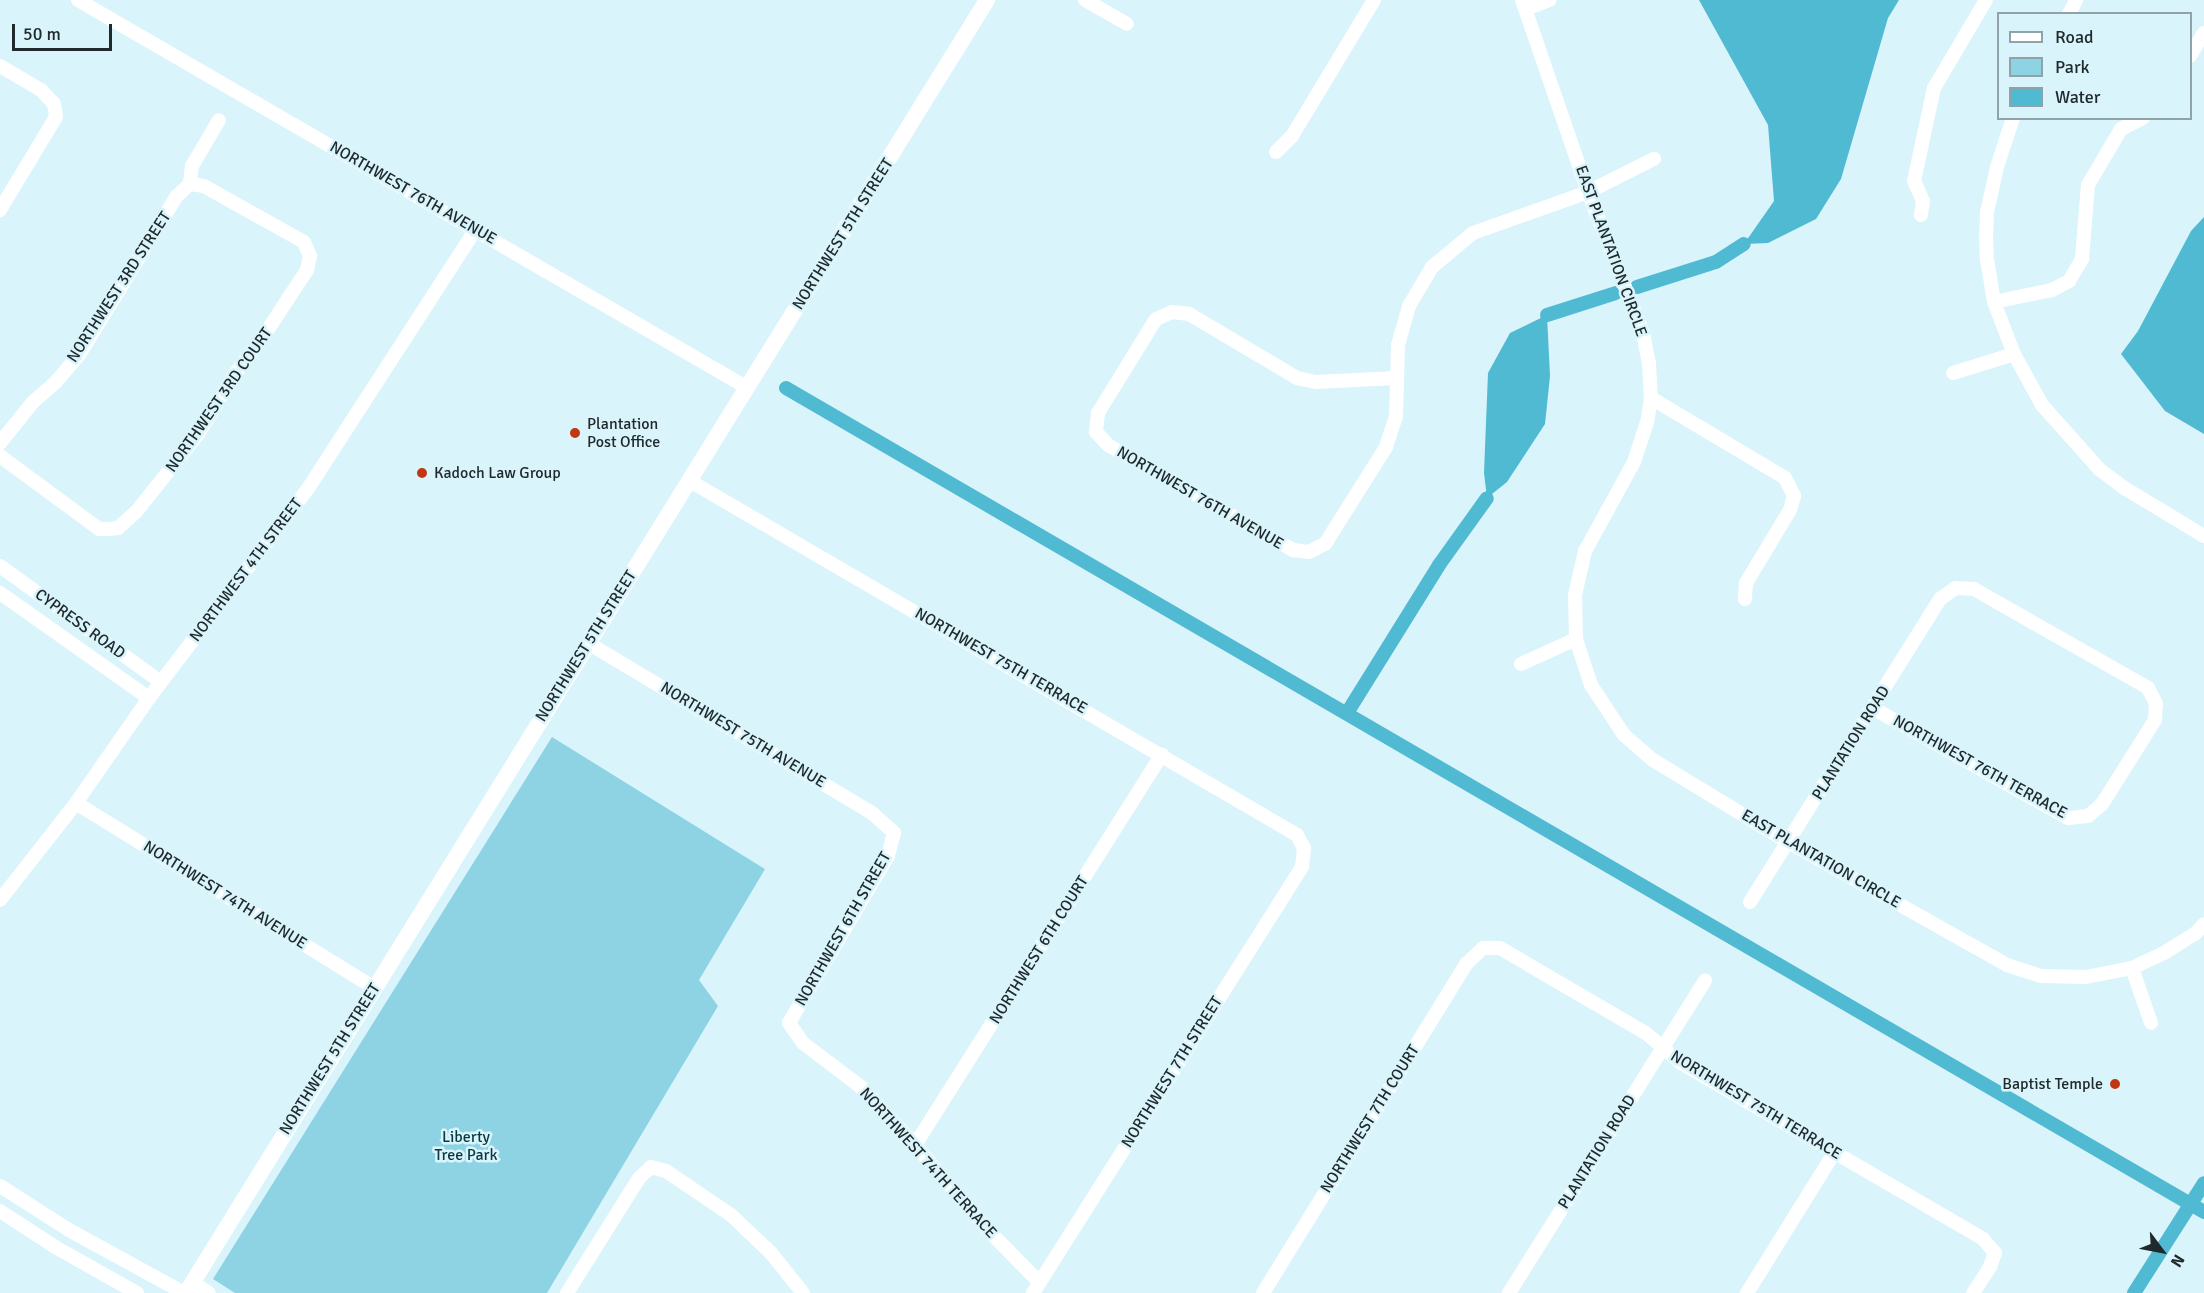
<!DOCTYPE html>
<html>
<head>
<meta charset="utf-8">
<style>
	body { margin:0 }
	#map { position:relative; width:2204px; height:1293px; overflow:hidden; background:#daf4fb; font-family:Signika,sans-serif }
	div>[style] { position:absolute }
	.green>* { inset:0; background:#8dd3e4 }
	.water>* { inset:0; background:#50bad2 }
	.canal>* { height:14px; margin:-7px; padding:0 7px; transform-origin:7px; border-radius:7px; background:#50bad2 }
	.minor>* { height:14px; margin:-7px; padding:0 7px; transform-origin:7px; border-radius:7px; background:#fff }
	.tertiary>* { height:16px; margin:-8px; padding:0 8px; transform-origin:8px; border-radius:8px; background:#fff }
	.dots>* { width:16px; height:16px; translate:-50% -50%; box-sizing:border-box; border:3px solid #daf4fb; border-radius:50% }
	span { translate:-50% -50%; white-space:nowrap; text-align:center; line-height:1.15; -webkit-text-stroke:5px #daf4fb; paint-order:stroke }
	.street-label { font-size:16px; color:#202a2c }
	.poi-label { font-size:16px; color:#202a2c }
	.left { translate:0 -50%; text-align:left }
	.right { translate:-100% -50%; text-align:right }
	.park-label { font-size:16px; color:#073943 }
	.legend { position:absolute; left:1997px; top:12px; width:195px; height:108px; box-sizing:border-box; background:#daf4fb; border:2px solid #90a3a8; margin:0; padding:8px 10px; list-style:none; font-size:18px; color:#202a2c }
	.legend li { display:flex; align-items:center; gap:12px; height:30px }
	.legend b { width:30px; border:2px solid #90a3a8 }
	.north { position:absolute; left:2132px; top:1221px; width:60px; height:60px; -webkit-text-stroke:4px #daf4fb; paint-order:stroke; rotate:122deg; font-size:16px; font-weight:700; line-height:24px; text-align:center; color:#202a2c }
	.north::after { content:''; display:block; margin:auto; width:21px; height:27px; background:#202a2c; clip-path:polygon(50% 0,100% 100%,50% 72%,0 100%) }
	.scale { position:absolute; left:12px; top:24px; width:100px; height:27px; box-sizing:border-box; border:3px solid #202a2c; border-top:0; padding-left:8px; font-size:18px; line-height:21px; white-space:nowrap; color:#202a2c; -webkit-text-stroke:4px #daf4fb; paint-order:stroke }
</style>
</head>
<body>
<div id="map">
	<div class="green">
		<i style="clip-path:polygon(552px 737px,765px 869px,699px 980px,718px 1006px,547px 1293px,235px 1293px,213px 1279px)"></i>
	</div>
	<div class="water">
		<i style="clip-path:polygon(1699px 0,1899px 0,1888px 18px,1841px 179px,1816px 219px,1768px 243px,1744px 244px,1774px 201px,1768px 125px)"></i>
		<i style="clip-path:polygon(2204px 217px,2204px 434px,2165px 411px,2121px 354px,2138px 331px,2191px 231px)"></i>
		<i style="clip-path:polygon(1547px 315px,1550px 376px,1545px 424px,1507px 482px,1487px 498px,1484px 473px,1488px 373px,1510px 333px)"></i>
	</div>
	<div class="canal">
		<i style="left:1637px;top:287px;width:83px;rotate:-17.6deg"></i>
		<i style="left:1716px;top:262px;width:33px;rotate:-33deg"></i>
		<i style="left:1547px;top:315px;width:72px;rotate:-17.7deg"></i>
		<i style="left:786px;top:388px;width:1640px;rotate:30.16deg"></i>
		<i style="left:1347px;top:713px;width:174px;rotate:-58.1deg"></i>
		<i style="left:1439px;top:565px;width:82px;rotate:-54.4deg"></i>
		<i style="left:2134px;top:1293px;width:130px;rotate:-57.5deg"></i>
	</div>
	<div class="minor">
		<i style="left:78px;top:0;width:774px;rotate:30.08deg"></i>
		<i style="left:1085px;top:0;width:48px;rotate:29.7deg"></i>
		<i style="left:1522px;top:0;width:203px;rotate:71deg"></i>
		<i style="left:1588px;top:192px;width:151px;rotate:68.7deg"></i>
		<i style="left:1643px;top:333px;width:31px;rotate:79deg"></i>
		<i style="left:1649px;top:363px;width:35px;rotate:87deg"></i>
		<i style="left:1651px;top:398px;width:24px;rotate:99deg"></i>
		<i style="left:1647px;top:422px;width:42px;rotate:108deg"></i>
		<i style="left:1634px;top:462px;width:102px;rotate:118.8deg"></i>
		<i style="left:1585px;top:551px;width:45px;rotate:102.8deg"></i>
		<i style="left:1575px;top:595px;width:44px;rotate:88.7deg"></i>
		<i style="left:1526px;top:9px;width:25px;rotate:-21deg"></i>
		<i style="left:2069px;top:14px;width:16px;rotate:-63deg"></i>
		<i style="left:2190px;top:56px;width:27px;rotate:-59deg"></i>
		<i style="left:0;top:66px;width:48px;rotate:30.3deg"></i>
		<i style="left:41px;top:90px;width:19px;rotate:47deg"></i>
		<i style="left:54px;top:104px;width:13px;rotate:81deg"></i>
		<i style="left:56px;top:117px;width:109px;rotate:121.1deg"></i>
		<i style="left:2013px;top:118px;width:52px;rotate:108.1deg"></i>
		<i style="left:1997px;top:167px;width:46px;rotate:102.5deg"></i>
		<i style="left:1987px;top:212px;width:23px;rotate:92deg"></i>
		<i style="left:1986px;top:235px;width:24px;rotate:88deg"></i>
		<i style="left:1987px;top:259px;width:44px;rotate:80.8deg"></i>
		<i style="left:1994px;top:302px;width:56px;rotate:69deg"></i>
		<i style="left:2014px;top:354px;width:58px;rotate:61.2deg"></i>
		<i style="left:2042px;top:405px;width:86px;rotate:48.3deg"></i>
		<i style="left:2099px;top:469px;width:34px;rotate:37deg"></i>
		<i style="left:2126px;top:489px;width:91px;rotate:31.1deg"></i>
		<i style="left:1276px;top:152px;width:23px;rotate:-45deg"></i>
		<i style="left:1292px;top:136px;width:159px;rotate:-58.9deg"></i>
		<i style="left:190px;top:184px;width:18px;rotate:-84deg"></i>
		<i style="left:192px;top:166px;width:53px;rotate:-59.6deg"></i>
		<i style="left:1921px;top:215px;width:14px;rotate:-82deg"></i>
		<i style="left:1923px;top:201px;width:22px;rotate:-114deg"></i>
		<i style="left:1914px;top:181px;width:95px;rotate:-77.9deg"></i>
		<i style="left:1934px;top:88px;width:102px;rotate:-59.4deg"></i>
		<i style="left:1994px;top:302px;width:59px;rotate:-11.7deg"></i>
		<i style="left:2052px;top:290px;width:19px;rotate:-28deg"></i>
		<i style="left:2069px;top:281px;width:26px;rotate:-59deg"></i>
		<i style="left:2082px;top:259px;width:74px;rotate:-85.4deg"></i>
		<i style="left:2088px;top:185px;width:65px;rotate:-59.5deg"></i>
		<i style="left:2121px;top:129px;width:25px;rotate:-27deg"></i>
		<i style="left:1953px;top:373px;width:64px;rotate:-17.3deg"></i>
		<i style="left:1396px;top:378px;width:80px;rotate:177.1deg"></i>
		<i style="left:1316px;top:382px;width:19px;rotate:-168deg"></i>
		<i style="left:1297px;top:378px;width:126px;rotate:-149.3deg"></i>
		<i style="left:1189px;top:314px;width:17px;rotate:-173deg"></i>
		<i style="left:1172px;top:312px;width:17px;rotate:156deg"></i>
		<i style="left:1156px;top:319px;width:110px;rotate:121.7deg"></i>
		<i style="left:1098px;top:413px;width:19px;rotate:96deg"></i>
		<i style="left:1096px;top:432px;width:18px;rotate:47deg"></i>
		<i style="left:1108px;top:445px;width:213px;rotate:29.6deg"></i>
		<i style="left:1293px;top:550px;width:16px;rotate:7deg"></i>
		<i style="left:1309px;top:552px;width:18px;rotate:-27deg"></i>
		<i style="left:1325px;top:544px;width:115px;rotate:-57.8deg"></i>
		<i style="left:1386px;top:447px;width:32px;rotate:-72deg"></i>
		<i style="left:1396px;top:417px;width:72px;rotate:-88.4deg"></i>
		<i style="left:1398px;top:345px;width:41px;rotate:-74.2deg"></i>
		<i style="left:1409px;top:306px;width:45px;rotate:-59.5deg"></i>
		<i style="left:1432px;top:267px;width:53px;rotate:-39.7deg"></i>
		<i style="left:1473px;top:233px;width:122px;rotate:-19.6deg"></i>
		<i style="left:1588px;top:192px;width:74px;rotate:-26.6deg"></i>
		<i style="left:1651px;top:398px;width:156px;rotate:30.8deg"></i>
		<i style="left:1785px;top:478px;width:20px;rotate:63deg"></i>
		<i style="left:1794px;top:496px;width:15px;rotate:106deg"></i>
		<i style="left:1790px;top:510px;width:85px;rotate:121.1deg"></i>
		<i style="left:1746px;top:583px;width:16px;rotate:94deg"></i>
		<i style="left:0;top:443px;width:53px;rotate:-51.2deg"></i>
		<i style="left:33px;top:402px;width:30px;rotate:-41deg"></i>
		<i style="left:56px;top:382px;width:35px;rotate:-50deg"></i>
		<i style="left:79px;top:355px;width:187px;rotate:-58.4deg"></i>
		<i style="left:177px;top:196px;width:18px;rotate:-43deg"></i>
		<i style="left:0;top:456px;width:123px;rotate:36.4deg"></i>
		<i style="left:99px;top:529px;width:10px"></i>
		<i style="left:109px;top:529px;width:9px;rotate:-6deg"></i>
		<i style="left:118px;top:528px;width:24px;rotate:-42deg"></i>
		<i style="left:136px;top:512px;width:100px;rotate:-51.5deg"></i>
		<i style="left:198px;top:434px;width:69px;rotate:-58.6deg"></i>
		<i style="left:234px;top:375px;width:44px;rotate:-52.4deg"></i>
		<i style="left:261px;top:340px;width:84px;rotate:-56.7deg"></i>
		<i style="left:307px;top:270px;width:14px;rotate:-78deg"></i>
		<i style="left:310px;top:256px;width:15px;rotate:-113deg"></i>
		<i style="left:304px;top:242px;width:115px;rotate:-150.8deg"></i>
		<i style="left:204px;top:186px;width:14px;rotate:-172deg"></i>
		<i style="left:690px;top:481px;width:703px;rotate:30.25deg"></i>
		<i style="left:1297px;top:835px;width:15px;rotate:62deg"></i>
		<i style="left:1304px;top:848px;width:19px;rotate:96deg"></i>
		<i style="left:1302px;top:867px;width:504px;rotate:122.27deg"></i>
		<i style="left:0;top:566px;width:198px;rotate:35.8deg"></i>
		<i style="left:0;top:593px;width:182px;rotate:35.2deg"></i>
		<i style="left:588px;top:643px;width:331px;rotate:30.9deg"></i>
		<i style="left:872px;top:813px;width:30px;rotate:42deg"></i>
		<i style="left:894px;top:833px;width:24px;rotate:105deg"></i>
		<i style="left:888px;top:856px;width:194px;rotate:120.7deg"></i>
		<i style="left:789px;top:1023px;width:24px;rotate:55deg"></i>
		<i style="left:803px;top:1043px;width:73px;rotate:37.2deg"></i>
		<i style="left:861px;top:1087px;width:79px;rotate:47deg"></i>
		<i style="left:915px;top:1145px;width:111px;rotate:49.4deg"></i>
		<i style="left:987px;top:1229px;width:74px;rotate:45.5deg"></i>
		<i style="left:1521px;top:664px;width:60px;rotate:-24.4deg"></i>
		<i style="left:1576px;top:639px;width:48px;rotate:71.9deg"></i>
		<i style="left:1591px;top:685px;width:60px;rotate:56.6deg"></i>
		<i style="left:1624px;top:735px;width:38px;rotate:41deg"></i>
		<i style="left:1653px;top:760px;width:158px;rotate:31.3deg"></i>
		<i style="left:1788px;top:842px;width:251px;rotate:29.3deg"></i>
		<i style="left:2007px;top:965px;width:36px;rotate:18deg"></i>
		<i style="left:2041px;top:976px;width:45px;rotate:1.3deg"></i>
		<i style="left:2086px;top:977px;width:47px;rotate:-11.1deg"></i>
		<i style="left:2132px;top:968px;width:35px;rotate:-25deg"></i>
		<i style="left:2164px;top:953px;width:36px;rotate:-32deg"></i>
		<i style="left:2195px;top:934px;width:13px;rotate:-48deg"></i>
		<i style="left:76px;top:803px;width:351px;rotate:31.8deg"></i>
		<i style="left:0;top:900px;width:123px;rotate:-51.9deg"></i>
		<i style="left:76px;top:803px;width:128px;rotate:-55.2deg"></i>
		<i style="left:149px;top:698px;width:265px;rotate:-52.8deg"></i>
		<i style="left:309px;top:487px;width:307px;rotate:-57.1deg"></i>
		<i style="left:1750px;top:902px;width:358px;rotate:-57.9deg"></i>
		<i style="left:1940px;top:599px;width:19px;rotate:-35deg"></i>
		<i style="left:1956px;top:588px;width:18px;rotate:3deg"></i>
		<i style="left:1974px;top:589px;width:200px;rotate:29.6deg"></i>
		<i style="left:2148px;top:688px;width:18px;rotate:63deg"></i>
		<i style="left:2156px;top:704px;width:16px;rotate:94deg"></i>
		<i style="left:2155px;top:720px;width:99px;rotate:122.2deg"></i>
		<i style="left:2102px;top:804px;width:18px;rotate:139deg"></i>
		<i style="left:2088px;top:816px;width:20px;rotate:174deg"></i>
		<i style="left:2068px;top:818px;width:224px;rotate:-150.6deg"></i>
		<i style="left:2132px;top:968px;width:58px;rotate:70.9deg"></i>
		<i style="left:915px;top:1145px;width:462px;rotate:-57.7deg"></i>
		<i style="left:0;top:1186px;width:82px;rotate:32.5deg"></i>
		<i style="left:69px;top:1230px;width:131px;rotate:28.7deg"></i>
		<i style="left:0;top:1211px;width:68px;rotate:33deg"></i>
		<i style="left:57px;top:1248px;width:92px;rotate:29.4deg"></i>
		<i style="left:192px;top:1282px;width:20px;rotate:33deg"></i>
		<i style="left:567px;top:1293px;width:136px;rotate:-57.9deg"></i>
		<i style="left:639px;top:1178px;width:16px;rotate:-43deg"></i>
		<i style="left:651px;top:1167px;width:16px;rotate:15deg"></i>
		<i style="left:666px;top:1171px;width:78px;rotate:34.1deg"></i>
		<i style="left:731px;top:1215px;width:55px;rotate:43.5deg"></i>
		<i style="left:771px;top:1253px;width:51px;rotate:51.3deg"></i>
		<i style="left:1263px;top:1293px;width:387px;rotate:-58.3deg"></i>
		<i style="left:1466px;top:964px;width:23px;rotate:-43deg"></i>
		<i style="left:1483px;top:948px;width:17px"></i>
		<i style="left:1500px;top:948px;width:170px;rotate:30.3deg"></i>
		<i style="left:1647px;top:1034px;width:45px;rotate:40.5deg"></i>
		<i style="left:1681px;top:1063px;width:350px;rotate:30.2deg"></i>
		<i style="left:1983px;top:1239px;width:18px;rotate:49deg"></i>
		<i style="left:1995px;top:1253px;width:15px;rotate:110deg"></i>
		<i style="left:1990px;top:1267px;width:31px;rotate:123deg"></i>
		<i style="left:1509px;top:1293px;width:369px;rotate:-57.9deg"></i>
		<i style="left:1747px;top:1293px;width:165px;rotate:-58.1deg"></i>
	</div>
	<div class="tertiary">
		<i style="left:186px;top:1293px;width:1521px;rotate:-58.22deg"></i>
	</div>
	<div class="dots">
		<i style="left:575px;top:433px;background:#c03710"></i>
		<i style="left:422px;top:473px;background:#c03710"></i>
		<i style="left:2115px;top:1084px;background:#c03710"></i>
	</div>
	<div class="street-label">
		<span style="left:413px;top:193px;rotate:30deg">NORTHWEST 76TH AVENUE</span>
		<span style="left:843px;top:234px;rotate:-58deg">NORTHWEST 5TH STREET</span>
		<span style="left:1611px;top:251px;rotate:70deg">EAST PLANTATION CIRCLE</span>
		<span style="left:119px;top:287px;rotate:-57deg">NORTHWEST 3RD STREET</span>
		<span style="left:219px;top:400px;rotate:-55deg">NORTHWEST 3RD COURT</span>
		<span style="left:1200px;top:498px;rotate:30deg">NORTHWEST 76TH AVENUE</span>
		<span style="left:246px;top:570px;rotate:-53deg">NORTHWEST 4TH STREET</span>
		<span style="left:80px;top:624px;rotate:36deg">CYPRESS ROAD</span>
		<span style="left:586px;top:646px;rotate:-58deg">NORTHWEST 5TH STREET</span>
		<span style="left:1001px;top:661px;rotate:30deg">NORTHWEST 75TH TERRACE</span>
		<span style="left:743px;top:735px;rotate:31deg">NORTHWEST 75TH AVENUE</span>
		<span style="left:1851px;top:743px;rotate:-58deg">PLANTATION ROAD</span>
		<span style="left:1980px;top:767px;rotate:29deg">NORTHWEST 76TH TERRACE</span>
		<span style="left:1821px;top:859px;rotate:30deg">EAST PLANTATION CIRCLE</span>
		<span style="left:225px;top:895px;rotate:32deg">NORTHWEST 74TH AVENUE</span>
		<span style="left:843px;top:929px;rotate:-60deg">NORTHWEST 6TH STREET</span>
		<span style="left:1039px;top:950px;rotate:-58deg">NORTHWEST 6TH COURT</span>
		<span style="left:330px;top:1059px;rotate:-58deg">NORTHWEST 5TH STREET</span>
		<span style="left:1172px;top:1072px;rotate:-58deg">NORTHWEST 7TH STREET</span>
		<span style="left:1756px;top:1105px;rotate:31deg">NORTHWEST 75TH TERRACE</span>
		<span style="left:1370px;top:1119px;rotate:-58deg">NORTHWEST 7TH COURT</span>
		<span style="left:1597px;top:1152px;rotate:-58deg">PLANTATION ROAD</span>
		<span style="left:928px;top:1163px;rotate:48deg">NORTHWEST 74TH TERRACE</span>
	</div>
	<div class="poi-label">
		<span class="left" style="left:587px;top:433px">Plantation<br>Post Office</span>
		<span class="left" style="left:434px;top:473px">Kadoch Law Group</span>
		<span class="right" style="left:2103px;top:1084px">Baptist Temple</span>
	</div>
	<div class="park-label">
		<span style="left:466px;top:1146px">Liberty<br>Tree Park</span>
	</div>
	<ul class="legend">
	<li><b style="height:8px;background:#fff"></b>Road</li>
	<li><b style="height:16px;background:#8dd3e4"></b>Park</li>
	<li><b style="height:16px;background:#50bad2"></b>Water</li>
	</ul>
	<div class="north">N</div>
	<div class="scale">50 m</div>
</div>
</body>
</html>
